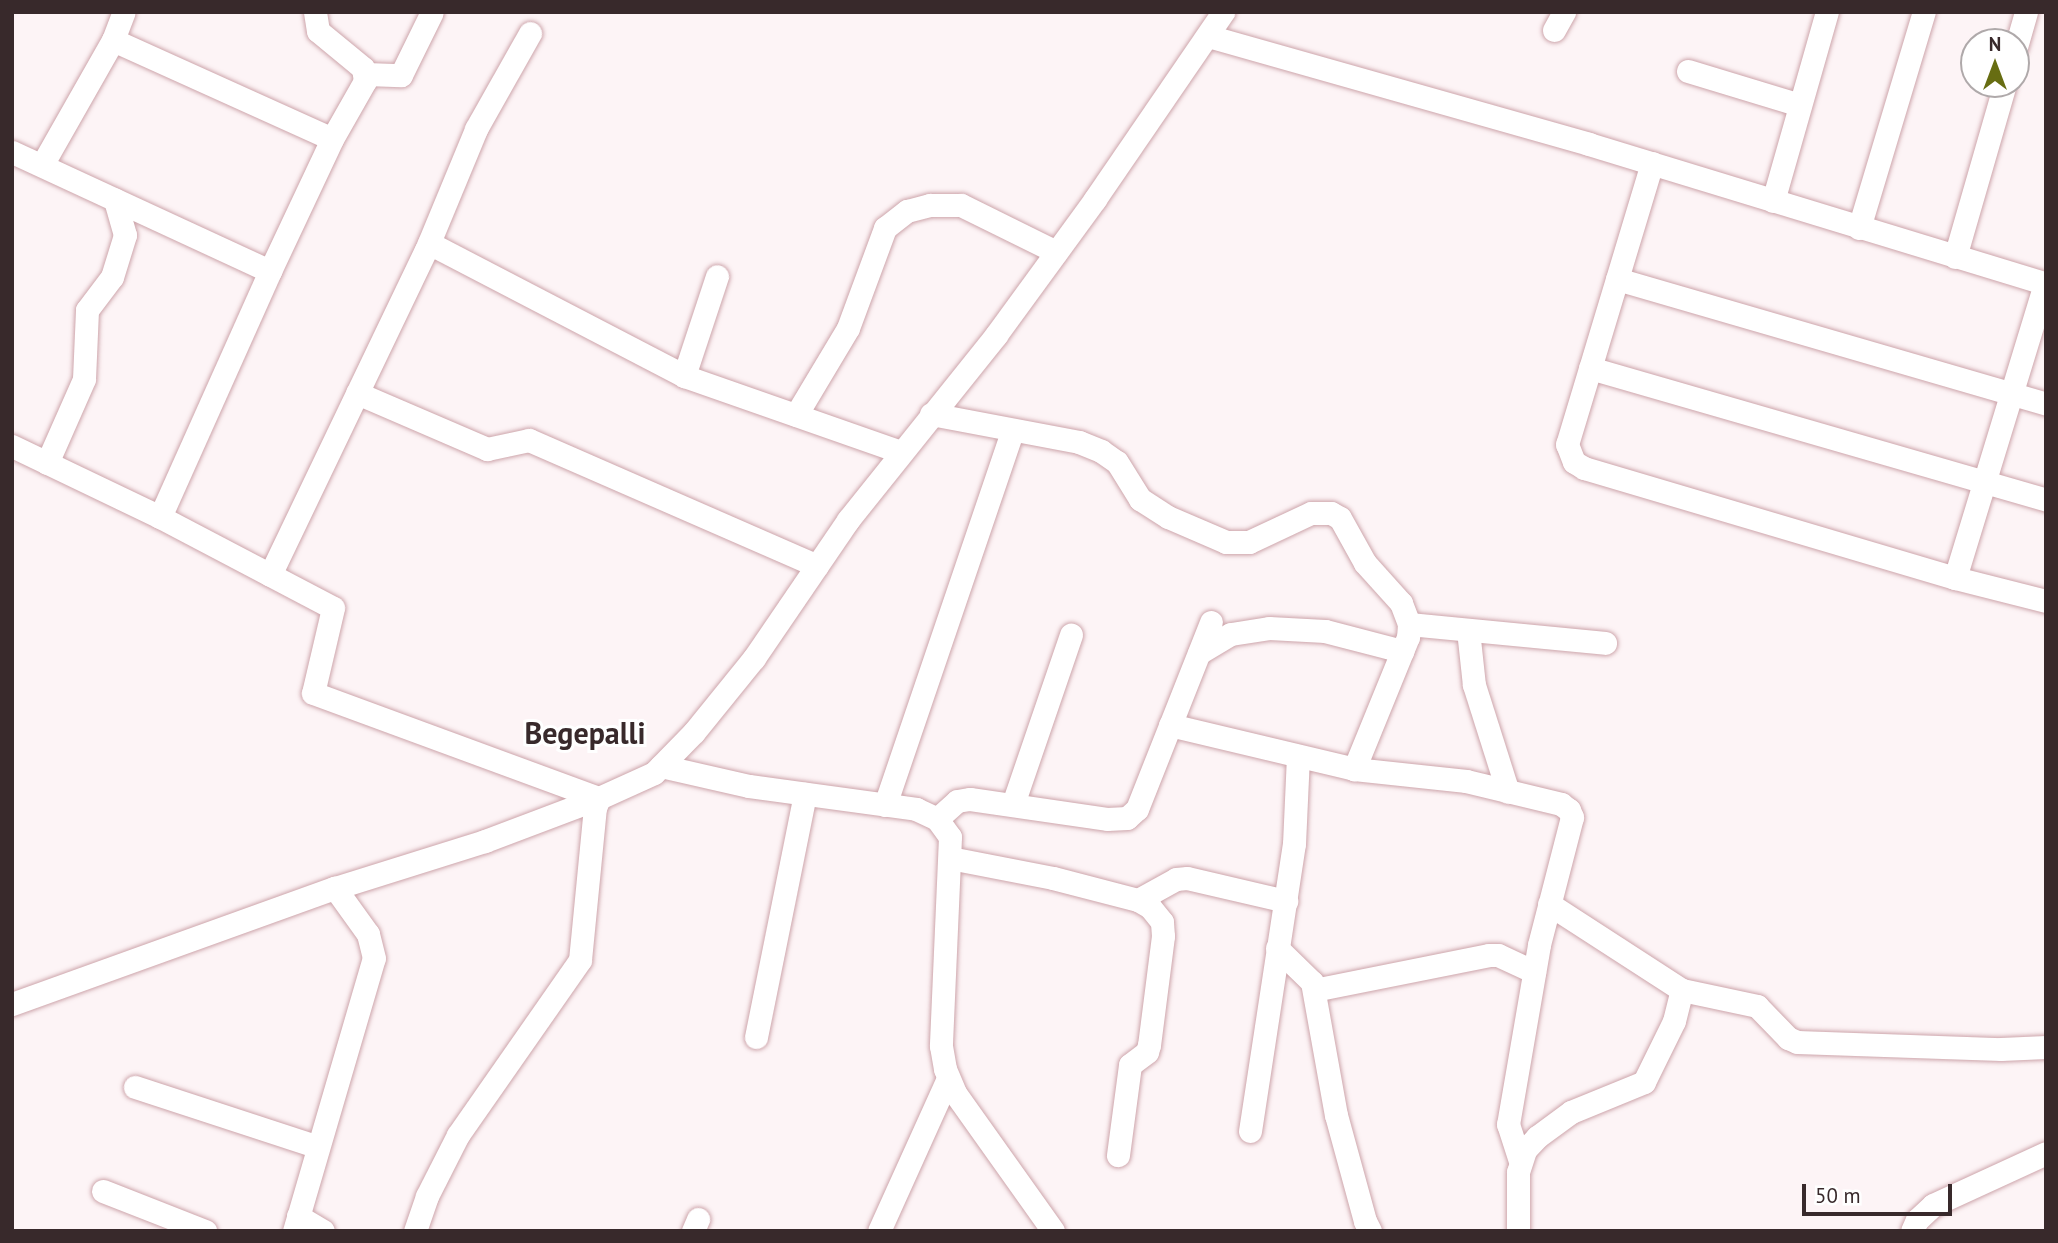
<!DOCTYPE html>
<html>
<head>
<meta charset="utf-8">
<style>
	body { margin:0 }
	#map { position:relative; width:2058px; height:1243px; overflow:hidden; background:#fdf4f6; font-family:"PT Sans",sans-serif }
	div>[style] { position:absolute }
	.roads { filter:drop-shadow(0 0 2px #cda5ab) drop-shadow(0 0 2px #cda5ab) }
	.street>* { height:23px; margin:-11.5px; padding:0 11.5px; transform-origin:11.5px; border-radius:11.5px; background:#fff }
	span { translate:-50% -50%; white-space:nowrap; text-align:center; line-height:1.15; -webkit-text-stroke:6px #fff; paint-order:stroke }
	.district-label { font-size:30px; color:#38292b; font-weight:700 }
	.frame { position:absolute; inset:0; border:14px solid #38292b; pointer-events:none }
	.north { position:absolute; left:1960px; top:28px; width:70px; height:70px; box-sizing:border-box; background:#fff; border:2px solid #afa9aa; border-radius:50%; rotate:0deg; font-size:19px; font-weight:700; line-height:28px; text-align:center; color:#38292b }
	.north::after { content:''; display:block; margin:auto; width:24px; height:32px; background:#676d12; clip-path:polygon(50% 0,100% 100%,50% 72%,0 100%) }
	.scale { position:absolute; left:1802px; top:1184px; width:150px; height:32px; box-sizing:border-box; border:4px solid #38292b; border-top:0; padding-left:9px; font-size:21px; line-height:24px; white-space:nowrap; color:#38292b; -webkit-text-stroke:5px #fff; paint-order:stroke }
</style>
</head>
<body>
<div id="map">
	<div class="roads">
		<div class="street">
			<i style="left:1554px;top:30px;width:21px;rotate:-61deg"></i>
			<i style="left:1208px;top:36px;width:396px;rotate:15.8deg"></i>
			<i style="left:1589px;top:144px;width:478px;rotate:17deg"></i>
			<i style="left:113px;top:40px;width:240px;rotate:24.3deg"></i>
			<i style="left:2016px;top:47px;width:36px;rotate:-74deg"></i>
			<i style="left:1688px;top:71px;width:117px;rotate:16.9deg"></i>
			<i style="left:366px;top:74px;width:35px;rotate:2deg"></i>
			<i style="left:401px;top:75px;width:70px;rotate:-63.8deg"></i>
			<i style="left:12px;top:152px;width:284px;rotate:24.8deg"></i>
			<i style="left:1652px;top:163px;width:294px;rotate:106.8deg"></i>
			<i style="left:1567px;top:444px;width:19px;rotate:69deg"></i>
			<i style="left:1574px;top:462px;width:12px;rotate:31deg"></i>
			<i style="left:1584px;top:468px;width:387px;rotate:16.5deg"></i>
			<i style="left:1955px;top:578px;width:94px;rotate:14.2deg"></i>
			<i style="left:42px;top:165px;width:144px;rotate:-60.4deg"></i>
			<i style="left:113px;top:40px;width:30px;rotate:-69deg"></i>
			<i style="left:1773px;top:201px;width:197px;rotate:-74.1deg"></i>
			<i style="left:1859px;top:228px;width:226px;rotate:-73.3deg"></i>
			<i style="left:429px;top:243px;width:288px;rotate:27.5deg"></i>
			<i style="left:684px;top:376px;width:230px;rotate:19.3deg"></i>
			<i style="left:1955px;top:257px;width:180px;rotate:-73.9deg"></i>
			<i style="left:1617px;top:279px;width:447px;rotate:16.2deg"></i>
			<i style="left:1590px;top:368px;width:475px;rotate:16.1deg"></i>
			<i style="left:684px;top:376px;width:105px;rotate:-71.7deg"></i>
			<i style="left:357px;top:393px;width:142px;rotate:23.3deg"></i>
			<i style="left:487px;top:449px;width:43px;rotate:-12.1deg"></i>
			<i style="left:529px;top:440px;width:314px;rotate:23.6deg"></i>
			<i style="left:931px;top:414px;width:151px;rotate:10.7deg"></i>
			<i style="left:1079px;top:442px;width:24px;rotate:22deg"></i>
			<i style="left:1101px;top:451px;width:19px;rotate:35deg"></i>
			<i style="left:1117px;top:462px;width:44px;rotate:58.1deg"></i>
			<i style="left:1140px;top:499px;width:33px;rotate:33deg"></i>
			<i style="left:1168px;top:517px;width:63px;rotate:23.3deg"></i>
			<i style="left:1226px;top:542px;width:23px"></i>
			<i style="left:1249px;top:542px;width:68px;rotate:-25.1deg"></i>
			<i style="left:1311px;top:513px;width:20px"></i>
			<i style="left:1331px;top:513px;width:10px;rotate:29deg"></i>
			<i style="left:1340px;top:518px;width:51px;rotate:60.9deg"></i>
			<i style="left:1365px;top:563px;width:54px;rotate:48deg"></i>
			<i style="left:1401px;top:603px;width:22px;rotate:69deg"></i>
			<i style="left:1409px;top:624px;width:13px;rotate:94deg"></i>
			<i style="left:1408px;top:637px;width:143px;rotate:112.2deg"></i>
			<i style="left:796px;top:415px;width:101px;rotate:-59.1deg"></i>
			<i style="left:848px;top:328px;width:107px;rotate:-69.7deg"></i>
			<i style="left:885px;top:228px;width:28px;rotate:-38deg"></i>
			<i style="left:907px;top:211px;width:24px;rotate:-15deg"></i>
			<i style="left:930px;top:205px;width:31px"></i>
			<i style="left:961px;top:205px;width:106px;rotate:26.3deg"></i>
			<i style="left:12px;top:446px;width:164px;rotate:25.6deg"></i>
			<i style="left:160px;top:517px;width:195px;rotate:27.7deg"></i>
			<i style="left:333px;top:608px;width:87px;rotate:103.2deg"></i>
			<i style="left:313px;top:693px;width:305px;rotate:20.2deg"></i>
			<i style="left:47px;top:463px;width:92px;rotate:-66.2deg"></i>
			<i style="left:84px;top:379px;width:69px;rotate:-87.5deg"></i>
			<i style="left:87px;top:310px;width:41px;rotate:-52.9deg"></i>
			<i style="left:112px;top:277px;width:44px;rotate:-72.8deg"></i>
			<i style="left:125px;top:235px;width:37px;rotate:-106deg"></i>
			<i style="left:160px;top:517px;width:269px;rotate:-65.9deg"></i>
			<i style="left:270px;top:271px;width:146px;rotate:-64.8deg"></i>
			<i style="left:332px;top:139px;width:67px;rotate:-60.4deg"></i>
			<i style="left:365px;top:81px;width:13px;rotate:-99deg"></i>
			<i style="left:363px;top:68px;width:58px;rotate:-140.6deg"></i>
			<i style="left:318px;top:31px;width:19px;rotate:-99deg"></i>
			<i style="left:270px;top:575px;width:361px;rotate:-64.4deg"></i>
			<i style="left:426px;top:250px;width:131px;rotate:-67.5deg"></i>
			<i style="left:476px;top:129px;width:110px;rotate:-60.6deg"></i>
			<i style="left:1955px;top:578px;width:307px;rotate:-73deg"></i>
			<i style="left:1409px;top:624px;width:197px;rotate:5.5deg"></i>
			<i style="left:1468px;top:630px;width:55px;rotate:83.8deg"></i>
			<i style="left:1474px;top:685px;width:112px;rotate:72.4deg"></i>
			<i style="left:1199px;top:653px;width:37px;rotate:-31deg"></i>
			<i style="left:1231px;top:634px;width:38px;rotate:-9deg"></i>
			<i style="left:1269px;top:628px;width:56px;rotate:3.1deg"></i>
			<i style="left:1325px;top:631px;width:80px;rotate:14.6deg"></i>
			<i style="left:1170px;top:725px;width:189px;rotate:13.4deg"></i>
			<i style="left:1354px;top:769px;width:113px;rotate:6.1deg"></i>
			<i style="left:1466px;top:781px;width:98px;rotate:13.6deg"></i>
			<i style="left:1561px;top:804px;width:10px;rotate:37deg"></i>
			<i style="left:1569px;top:810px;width:8px;rotate:67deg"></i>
			<i style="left:1572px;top:817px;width:132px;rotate:104.5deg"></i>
			<i style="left:1539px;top:945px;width:182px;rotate:99.8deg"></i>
			<i style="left:1508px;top:1124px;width:39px;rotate:72deg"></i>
			<i style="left:661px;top:766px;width:90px;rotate:12.8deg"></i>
			<i style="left:749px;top:786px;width:169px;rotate:7.8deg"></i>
			<i style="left:916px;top:809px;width:23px;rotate:25deg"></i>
			<i style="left:937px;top:819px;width:22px;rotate:54deg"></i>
			<i style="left:950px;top:837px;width:209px;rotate:92.5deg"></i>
			<i style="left:941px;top:1046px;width:23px;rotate:80deg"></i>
			<i style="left:945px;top:1069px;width:26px;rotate:67deg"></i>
			<i style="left:955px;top:1093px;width:169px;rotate:54.6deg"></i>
			<i style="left:1013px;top:804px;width:179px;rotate:-71.1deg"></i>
			<i style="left:885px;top:805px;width:395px;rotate:-71.2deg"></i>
			<i style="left:937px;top:819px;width:27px;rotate:-42deg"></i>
			<i style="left:957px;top:801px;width:13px;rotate:-9deg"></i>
			<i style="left:970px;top:799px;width:138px;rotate:8.3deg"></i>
			<i style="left:1107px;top:819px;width:20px;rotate:-3deg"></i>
			<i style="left:1127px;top:818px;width:13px;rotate:-42deg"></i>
			<i style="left:1137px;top:809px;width:201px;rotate:-68.4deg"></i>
			<i style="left:950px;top:858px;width:105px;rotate:11deg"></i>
			<i style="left:1053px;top:878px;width:88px;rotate:14.5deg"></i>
			<i style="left:1138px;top:900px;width:14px;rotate:30deg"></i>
			<i style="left:1150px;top:907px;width:19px;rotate:51deg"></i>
			<i style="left:1162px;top:922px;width:14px;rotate:86deg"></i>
			<i style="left:1163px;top:936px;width:110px;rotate:97.3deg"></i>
			<i style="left:1149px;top:1045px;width:7px;rotate:106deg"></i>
			<i style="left:1147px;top:1052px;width:21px;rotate:143deg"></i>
			<i style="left:1130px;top:1065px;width:91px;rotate:97.6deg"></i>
			<i style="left:1138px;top:900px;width:43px;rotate:-28.9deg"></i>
			<i style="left:1176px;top:879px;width:11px;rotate:-5deg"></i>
			<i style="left:1187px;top:878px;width:102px;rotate:13.1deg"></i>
			<i style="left:1549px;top:904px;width:158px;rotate:32.9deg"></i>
			<i style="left:1682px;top:990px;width:77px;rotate:12deg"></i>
			<i style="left:1757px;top:1006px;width:45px;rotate:45.9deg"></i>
			<i style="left:1788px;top:1038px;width:10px;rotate:24deg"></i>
			<i style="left:1797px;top:1042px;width:204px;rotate:2deg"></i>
			<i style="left:2001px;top:1049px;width:45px;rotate:-2.5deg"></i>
			<i style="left:1277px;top:948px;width:49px;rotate:44.2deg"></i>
			<i style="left:1312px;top:982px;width:135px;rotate:79.8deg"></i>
			<i style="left:1336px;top:1115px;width:110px;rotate:74.7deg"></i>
			<i style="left:1365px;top:1221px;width:11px;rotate:63deg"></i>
			<i style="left:1314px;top:990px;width:178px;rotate:-11.3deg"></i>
			<i style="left:1489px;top:955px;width:9px"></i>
			<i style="left:1498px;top:955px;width:40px;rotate:25deg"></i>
			<i style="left:12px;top:1004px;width:343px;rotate:-19.8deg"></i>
			<i style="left:335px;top:888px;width:157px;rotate:-17.4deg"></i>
			<i style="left:485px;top:841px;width:122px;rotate:-20.7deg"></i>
			<i style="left:756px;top:1037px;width:248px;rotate:-78.6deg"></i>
			<i style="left:135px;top:1087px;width:190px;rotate:18.1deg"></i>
			<i style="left:1250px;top:1131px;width:290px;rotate:-81.3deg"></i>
			<i style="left:1294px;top:844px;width:88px;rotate:-87.4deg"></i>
			<i style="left:103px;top:1191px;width:110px;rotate:21.4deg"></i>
			<i style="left:298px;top:1216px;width:29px;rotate:31deg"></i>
			<i style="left:294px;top:1231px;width:284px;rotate:-73.7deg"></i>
			<i style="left:374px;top:958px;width:25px;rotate:-104deg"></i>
			<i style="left:368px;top:934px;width:57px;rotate:-125.7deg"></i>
			<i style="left:415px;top:1231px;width:37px;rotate:-71deg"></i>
			<i style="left:427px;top:1196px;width:68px;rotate:-63.1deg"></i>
			<i style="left:458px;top:1135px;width:213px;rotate:-55.1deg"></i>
			<i style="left:580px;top:960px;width:153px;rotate:-84.4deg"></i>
			<i style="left:595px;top:808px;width:11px;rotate:-68deg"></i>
			<i style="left:599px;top:798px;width:60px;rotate:-24.4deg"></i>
			<i style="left:654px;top:773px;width:57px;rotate:-45.7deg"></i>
			<i style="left:694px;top:732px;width:95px;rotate:-51deg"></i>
			<i style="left:754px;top:658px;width:167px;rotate:-55.7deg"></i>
			<i style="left:848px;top:520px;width:237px;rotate:-51.3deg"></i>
			<i style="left:996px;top:335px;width:168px;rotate:-53.9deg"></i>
			<i style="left:1095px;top:199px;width:227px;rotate:-55.6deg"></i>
			<i style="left:693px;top:1231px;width:13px;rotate:-67deg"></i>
			<i style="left:879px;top:1231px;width:168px;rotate:-65.7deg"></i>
			<i style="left:1518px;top:1231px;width:59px;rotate:-90deg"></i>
			<i style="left:1518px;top:1172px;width:23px;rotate:-72deg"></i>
			<i style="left:1525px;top:1150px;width:18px;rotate:-47deg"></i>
			<i style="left:1537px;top:1137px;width:42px;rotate:-36.3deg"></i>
			<i style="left:1571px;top:1112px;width:79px;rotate:-22.3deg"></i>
			<i style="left:1644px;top:1082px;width:68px;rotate:-63.8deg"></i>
			<i style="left:1674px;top:1021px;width:32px;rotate:-76deg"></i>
			<i style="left:1912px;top:1231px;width:12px;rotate:-66deg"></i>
			<i style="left:1917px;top:1220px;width:22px;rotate:-43deg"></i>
			<i style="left:1933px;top:1205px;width:124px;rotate:-24.7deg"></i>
		</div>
	</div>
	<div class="district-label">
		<span style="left:585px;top:733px">Begepalli</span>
	</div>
	<div class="frame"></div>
	<div class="north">N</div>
	<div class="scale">50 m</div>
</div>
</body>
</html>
